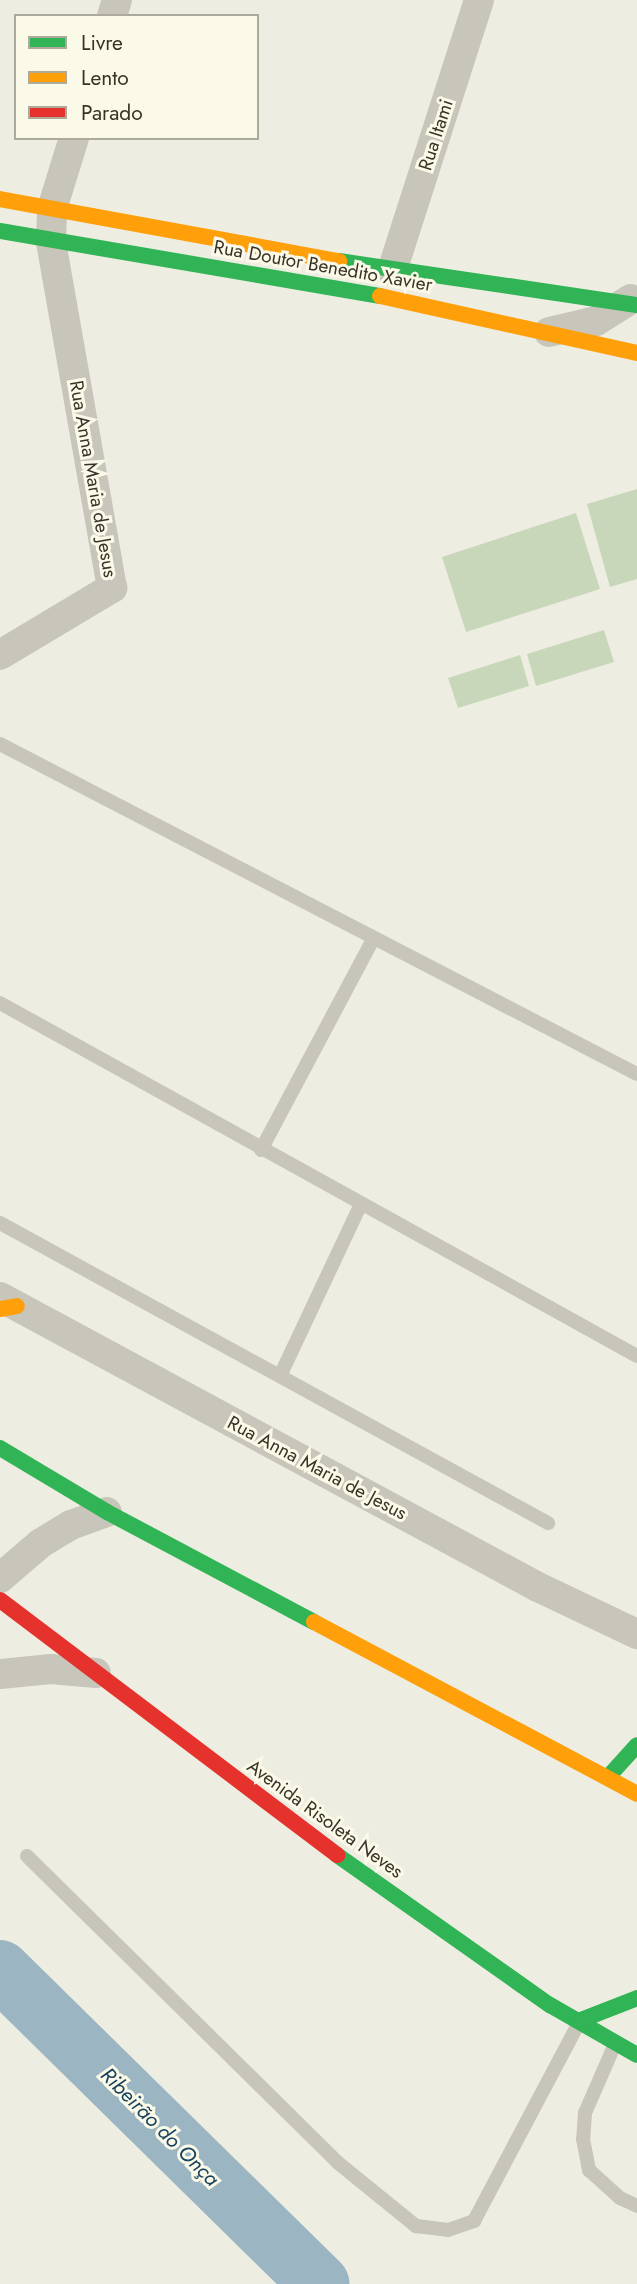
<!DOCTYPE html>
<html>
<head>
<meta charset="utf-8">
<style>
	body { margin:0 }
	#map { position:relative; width:637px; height:2284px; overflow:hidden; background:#eeede1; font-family:Jost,sans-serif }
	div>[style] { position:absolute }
	.green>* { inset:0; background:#c8d7b9 }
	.river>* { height:60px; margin:-30px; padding:0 30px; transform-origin:30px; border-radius:30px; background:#9bb6c2 }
	.lane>* { height:14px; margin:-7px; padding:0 7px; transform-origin:7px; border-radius:7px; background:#c8c5ba }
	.street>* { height:30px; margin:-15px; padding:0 15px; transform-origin:15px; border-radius:15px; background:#c8c5ba }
	.fast>* { height:16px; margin:-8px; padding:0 8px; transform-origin:8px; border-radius:8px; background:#30b455 }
	.slow>* { height:16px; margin:-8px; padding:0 8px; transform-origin:8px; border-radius:8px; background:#ff9f0a }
	.jam>* { height:16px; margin:-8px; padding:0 8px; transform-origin:8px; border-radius:8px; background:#e5322d }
	span { translate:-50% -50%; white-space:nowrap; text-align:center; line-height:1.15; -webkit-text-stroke:6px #fbf9e8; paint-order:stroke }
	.street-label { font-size:19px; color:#393327 }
	.water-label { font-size:21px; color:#18435f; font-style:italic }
	.legend { position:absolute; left:14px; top:14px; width:245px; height:126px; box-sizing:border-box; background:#fbf9e8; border:2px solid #adaa9b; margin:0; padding:9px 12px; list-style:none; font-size:21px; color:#393327 }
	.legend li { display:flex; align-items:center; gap:14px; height:35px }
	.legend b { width:35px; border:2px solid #adaa9b }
</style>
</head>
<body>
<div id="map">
	<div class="green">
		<i style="clip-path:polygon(637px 489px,637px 579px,610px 587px,587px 504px)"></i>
		<i style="clip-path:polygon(576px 513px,600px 589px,466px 632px,442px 557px)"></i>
		<i style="clip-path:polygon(604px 630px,614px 662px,536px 686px,527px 654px)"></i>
		<i style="clip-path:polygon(520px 655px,529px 686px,458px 708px,448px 678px)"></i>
	</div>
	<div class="river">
		<i style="left:0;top:1970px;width:448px;rotate:44.5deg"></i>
	</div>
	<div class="lane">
		<i style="left:0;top:744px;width:717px;rotate:27.39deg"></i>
		<i style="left:0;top:1003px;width:728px;rotate:28.99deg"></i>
		<i style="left:261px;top:1150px;width:239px;rotate:-62deg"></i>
		<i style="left:0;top:1223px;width:625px;rotate:28.7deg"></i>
		<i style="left:280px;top:1376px;width:188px;rotate:-64.8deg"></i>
		<i style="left:27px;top:1856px;width:436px;rotate:44.6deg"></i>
		<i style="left:337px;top:2162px;width:102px;rotate:39deg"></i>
		<i style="left:416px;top:2226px;width:32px;rotate:7deg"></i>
		<i style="left:448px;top:2230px;width:28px;rotate:-19deg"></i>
		<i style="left:474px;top:2221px;width:224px;rotate:-62.1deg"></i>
		<i style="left:615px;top:2044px;width:75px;rotate:113.5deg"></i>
		<i style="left:585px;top:2113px;width:26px;rotate:94deg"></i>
		<i style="left:583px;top:2139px;width:32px;rotate:79deg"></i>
		<i style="left:589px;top:2170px;width:42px;rotate:42.1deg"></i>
		<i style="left:620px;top:2198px;width:19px;rotate:25deg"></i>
	</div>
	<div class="street">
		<i style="left:112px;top:16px;width:17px;rotate:-73deg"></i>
		<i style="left:392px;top:271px;width:285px;rotate:-72.2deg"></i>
		<i style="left:549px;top:332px;width:48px;rotate:-13.2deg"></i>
		<i style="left:596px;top:321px;width:41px;rotate:-32.2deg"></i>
		<i style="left:0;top:655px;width:131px;rotate:-30.9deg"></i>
		<i style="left:112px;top:588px;width:352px;rotate:-100deg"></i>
		<i style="left:51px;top:241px;width:32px;rotate:-88deg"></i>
		<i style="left:52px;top:209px;width:74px;rotate:-72.8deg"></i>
		<i style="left:0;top:1297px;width:611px;rotate:28.33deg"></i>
		<i style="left:538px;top:1587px;width:110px;rotate:25.4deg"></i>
		<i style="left:0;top:1578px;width:54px;rotate:-40.5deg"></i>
		<i style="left:41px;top:1543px;width:35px;rotate:-31deg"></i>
		<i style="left:71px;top:1525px;width:38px;rotate:-20deg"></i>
		<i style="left:0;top:1674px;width:51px;rotate:-5.6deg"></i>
		<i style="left:51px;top:1669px;width:45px;rotate:5.1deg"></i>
	</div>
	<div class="fast">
		<i style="left:0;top:231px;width:386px;rotate:9.7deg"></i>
		<i style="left:339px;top:261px;width:301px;rotate:8.4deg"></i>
		<i style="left:0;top:1448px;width:125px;rotate:30.9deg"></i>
		<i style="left:107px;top:1512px;width:234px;rotate:28deg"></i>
		<i style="left:608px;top:1777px;width:43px;rotate:-47.8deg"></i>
		<i style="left:337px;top:1855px;width:261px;rotate:35.2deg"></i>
		<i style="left:550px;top:2005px;width:100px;rotate:29.9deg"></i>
		<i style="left:581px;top:2020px;width:60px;rotate:-21.4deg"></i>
	</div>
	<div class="slow">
		<i style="left:0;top:199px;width:345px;rotate:10.4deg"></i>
		<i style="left:380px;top:296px;width:263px;rotate:12.5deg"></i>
		<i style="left:0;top:1309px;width:17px;rotate:-10deg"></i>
		<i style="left:314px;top:1622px;width:366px;rotate:28deg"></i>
	</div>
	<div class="jam">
		<i style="left:0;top:1600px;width:423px;rotate:37.1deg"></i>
	</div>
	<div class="street-label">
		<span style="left:436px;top:135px;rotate:-72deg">Rua Itami</span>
		<span style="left:323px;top:266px;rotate:10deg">Rua Doutor Benedito Xavier</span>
		<span style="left:93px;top:479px;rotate:80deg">Rua Anna Maria de Jesus</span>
		<span style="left:317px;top:1468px;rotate:28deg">Rua Anna Maria de Jesus</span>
		<span style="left:325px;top:1819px;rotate:36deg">Avenida Risoleta Neves</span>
	</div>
	<div class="water-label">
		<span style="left:160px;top:2127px;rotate:45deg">Ribeirão do Onça</span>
	</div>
	<ul class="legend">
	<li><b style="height:9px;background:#30b455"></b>Livre</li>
	<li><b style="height:9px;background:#ff9f0a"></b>Lento</li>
	<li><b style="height:9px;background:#e5322d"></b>Parado</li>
	</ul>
</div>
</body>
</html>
